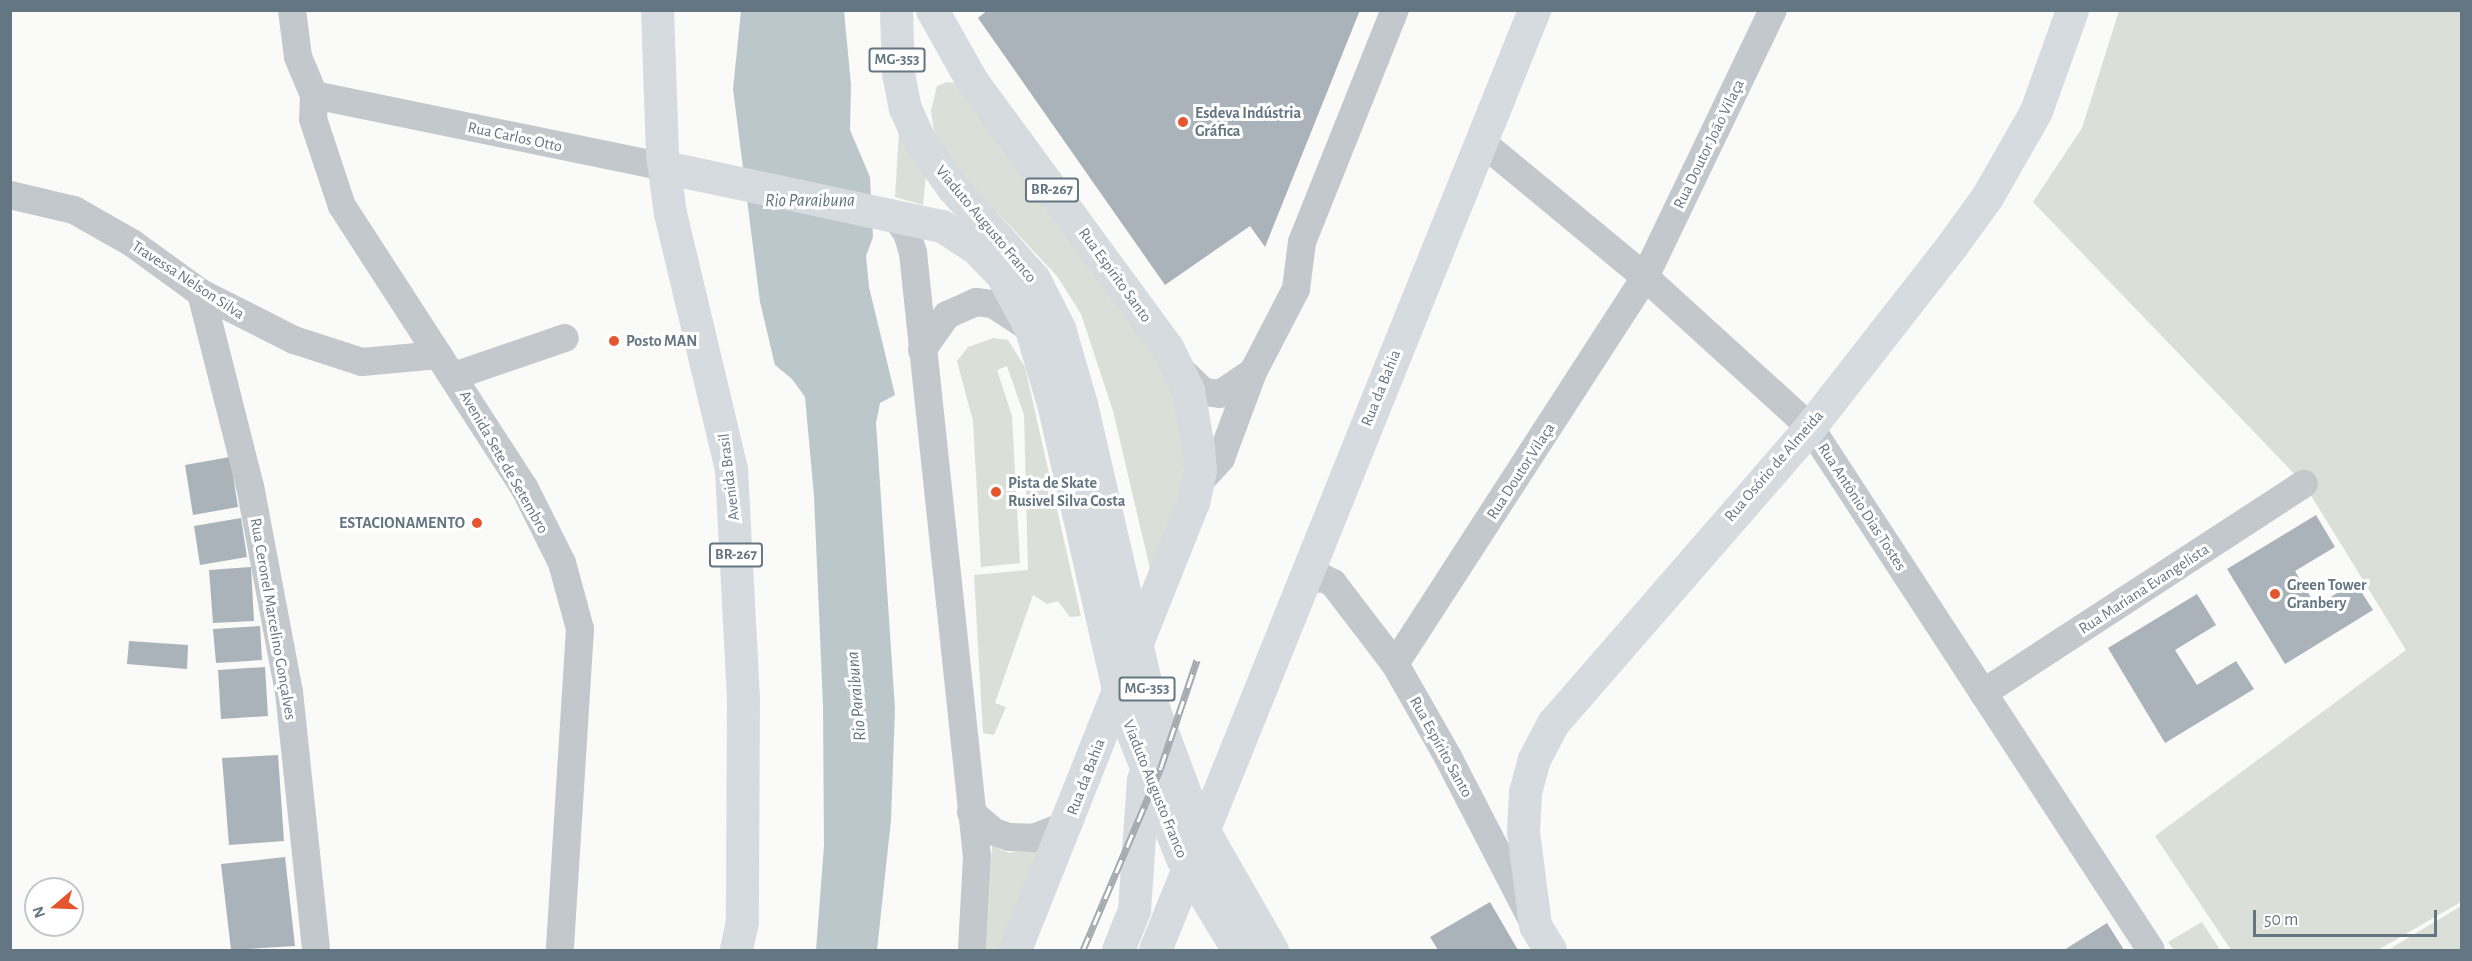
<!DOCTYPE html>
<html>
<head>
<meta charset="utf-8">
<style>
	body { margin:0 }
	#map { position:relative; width:2472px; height:961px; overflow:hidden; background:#fafaf8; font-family:"Alegreya Sans",sans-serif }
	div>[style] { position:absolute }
	.green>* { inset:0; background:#dadfd7 }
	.water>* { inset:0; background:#bbc7cb }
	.building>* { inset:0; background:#aab3b9 }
	.minor>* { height:28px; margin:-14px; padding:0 14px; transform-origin:14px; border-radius:14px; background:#c3c8cc }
	.major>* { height:33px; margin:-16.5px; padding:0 16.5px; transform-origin:16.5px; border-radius:16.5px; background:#d6dbdf }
	.highway>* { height:33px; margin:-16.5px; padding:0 16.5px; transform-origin:16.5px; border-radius:16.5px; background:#d6dbdf }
	.rail>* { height:7px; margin-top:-3.5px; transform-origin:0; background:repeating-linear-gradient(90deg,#fff 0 14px,#a2aab0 0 28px); box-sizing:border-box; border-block:2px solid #a2aab0 }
	.dots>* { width:16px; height:16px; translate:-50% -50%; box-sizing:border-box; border:3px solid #fff; border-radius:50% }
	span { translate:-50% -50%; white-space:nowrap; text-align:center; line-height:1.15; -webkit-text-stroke:6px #fff; paint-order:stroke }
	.shield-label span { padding:2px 4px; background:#fff; border:2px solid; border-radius:4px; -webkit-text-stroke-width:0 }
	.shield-label { font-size:15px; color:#657683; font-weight:700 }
	.poi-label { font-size:16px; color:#657683; font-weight:700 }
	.left { translate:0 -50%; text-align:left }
	.right { translate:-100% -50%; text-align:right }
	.street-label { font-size:16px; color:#657683 }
	.water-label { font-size:18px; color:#60757c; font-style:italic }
	.frame { position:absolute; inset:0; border:12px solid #657683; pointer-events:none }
	.north { position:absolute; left:24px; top:877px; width:60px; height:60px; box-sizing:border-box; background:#fff; border:2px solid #c1c8cd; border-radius:50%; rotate:251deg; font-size:16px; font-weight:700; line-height:24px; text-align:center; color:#657683 }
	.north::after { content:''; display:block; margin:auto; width:21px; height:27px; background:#e4572e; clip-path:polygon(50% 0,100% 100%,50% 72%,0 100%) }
	.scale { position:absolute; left:2253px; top:910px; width:184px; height:27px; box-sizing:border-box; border:3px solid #657683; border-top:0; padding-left:8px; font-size:18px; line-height:21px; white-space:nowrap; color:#657683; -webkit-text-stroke:4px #fff; paint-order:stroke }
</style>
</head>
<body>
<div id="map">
	<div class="green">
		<i style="clip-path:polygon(2119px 11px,2461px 11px,2461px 902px,2378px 950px,2231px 950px,2155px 836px,2406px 650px,2304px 484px,2033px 202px,2082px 128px)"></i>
		<i style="clip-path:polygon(947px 82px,954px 83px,1165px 369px,1176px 393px,1185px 463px,1177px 506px,1151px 573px,1113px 411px,1081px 314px,1057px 276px,944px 156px,934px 132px,931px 111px,937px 86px)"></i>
		<i style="clip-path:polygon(899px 132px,926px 173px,923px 205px,895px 197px)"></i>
		<i style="clip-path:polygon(993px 338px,1008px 340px,1025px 367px,1081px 616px,1070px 617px,1058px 601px,1047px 604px,1033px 595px,995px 703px,1006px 707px,994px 735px,983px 733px,974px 575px,1028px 570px,1024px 415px,1007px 366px,997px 370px,1012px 416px,1020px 563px,981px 567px,973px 421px,957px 361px,968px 347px)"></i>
		<i style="clip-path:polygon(1045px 844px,1000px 950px,986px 950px,992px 846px,1009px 853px)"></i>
		<i style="clip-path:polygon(2461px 906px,2461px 950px,2388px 950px)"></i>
		<i style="clip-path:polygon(2202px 922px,2220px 950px,2174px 950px,2168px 942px)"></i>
	</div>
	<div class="water">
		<i style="clip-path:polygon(741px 11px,844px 11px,851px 85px,850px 130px,870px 177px,873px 237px,866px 256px,869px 287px,895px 395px,880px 403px,876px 423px,895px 709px,891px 820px,877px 950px,816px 950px,824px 846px,823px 706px,814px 496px,805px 397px,792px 379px,775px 365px,760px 302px,733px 89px)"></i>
	</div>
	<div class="building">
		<i style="clip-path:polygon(988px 10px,1360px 10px,1265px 247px,1250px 226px,1165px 285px,978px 18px)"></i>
		<i style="clip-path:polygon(230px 457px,238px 507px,193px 515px,185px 465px)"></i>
		<i style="clip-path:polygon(2316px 515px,2335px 547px,2295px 571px,2316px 606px,2355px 582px,2373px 610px,2285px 664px,2227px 569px)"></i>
		<i style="clip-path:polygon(241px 518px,247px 557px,200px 565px,194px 526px)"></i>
		<i style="clip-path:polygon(251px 567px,254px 621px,213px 623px,209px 570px)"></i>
		<i style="clip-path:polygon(2197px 594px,2216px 625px,2175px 650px,2197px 685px,2236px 661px,2254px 689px,2165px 743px,2108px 648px)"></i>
		<i style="clip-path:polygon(260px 626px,262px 660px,216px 663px,213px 629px)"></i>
		<i style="clip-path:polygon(129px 641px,188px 645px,187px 669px,127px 664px)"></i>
		<i style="clip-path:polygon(265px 667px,268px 716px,221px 719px,218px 670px)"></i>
		<i style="clip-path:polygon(278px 755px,284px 841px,229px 845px,222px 758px)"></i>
		<i style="clip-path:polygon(285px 857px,295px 946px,231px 950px,221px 864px)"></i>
		<i style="clip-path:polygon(1490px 902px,1518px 950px,1438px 950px,1430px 937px)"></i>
		<i style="clip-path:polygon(2107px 923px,2124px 950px,2064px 950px)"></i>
	</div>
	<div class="minor">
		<i style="left:292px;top:10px;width:47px;rotate:82.7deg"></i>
		<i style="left:298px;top:57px;width:41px;rotate:67.2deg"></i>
		<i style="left:314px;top:95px;width:24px;rotate:92deg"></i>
		<i style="left:313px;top:119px;width:92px;rotate:71.6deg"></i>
		<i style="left:342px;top:206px;width:335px;rotate:57.1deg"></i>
		<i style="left:524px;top:487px;width:85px;rotate:63.4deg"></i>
		<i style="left:562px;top:563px;width:68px;rotate:74.7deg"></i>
		<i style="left:580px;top:629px;width:322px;rotate:93.6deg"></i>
		<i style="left:314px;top:95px;width:357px;rotate:11.6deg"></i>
		<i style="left:1483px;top:143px;width:210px;rotate:39.6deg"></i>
		<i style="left:1645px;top:277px;width:223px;rotate:42.3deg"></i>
		<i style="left:1810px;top:427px;width:624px;rotate:56.9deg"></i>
		<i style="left:10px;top:195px;width:66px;rotate:13.2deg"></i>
		<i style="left:74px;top:210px;width:67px;rotate:29.6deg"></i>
		<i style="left:132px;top:243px;width:85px;rotate:35.9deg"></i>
		<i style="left:201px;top:293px;width:104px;rotate:26.8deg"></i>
		<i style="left:294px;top:340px;width:71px;rotate:17.9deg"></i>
		<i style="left:362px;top:362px;width:77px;rotate:-5.2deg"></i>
		<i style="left:895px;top:216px;width:21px;rotate:55deg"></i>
		<i style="left:907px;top:233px;width:21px;rotate:73deg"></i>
		<i style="left:913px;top:253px;width:607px;rotate:83.95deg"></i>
		<i style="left:977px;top:857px;width:93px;rotate:93.1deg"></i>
		<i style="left:201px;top:293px;width:199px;rotate:75.8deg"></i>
		<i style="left:250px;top:486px;width:210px;rotate:79.3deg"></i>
		<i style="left:289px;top:692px;width:259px;rotate:84deg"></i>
		<i style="left:922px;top:350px;width:43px;rotate:-54.5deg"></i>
		<i style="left:947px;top:315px;width:32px;rotate:-24deg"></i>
		<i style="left:976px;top:302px;width:17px;rotate:7deg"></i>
		<i style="left:993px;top:304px;width:45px;rotate:33.3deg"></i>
		<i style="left:1177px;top:366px;width:37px;rotate:44deg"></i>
		<i style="left:1204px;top:392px;width:16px;rotate:7deg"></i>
		<i style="left:1220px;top:394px;width:40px;rotate:-34deg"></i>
		<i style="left:454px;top:376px;width:117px;rotate:-18.9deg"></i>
		<i style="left:1196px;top:486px;width:38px;rotate:-48deg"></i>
		<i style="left:1221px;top:458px;width:92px;rotate:-69.6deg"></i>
		<i style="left:1253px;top:372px;width:93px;rotate:-62.6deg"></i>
		<i style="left:1296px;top:289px;width:47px;rotate:-82.7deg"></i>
		<i style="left:1302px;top:242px;width:250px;rotate:-68.2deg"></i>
		<i style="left:1302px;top:581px;width:21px;rotate:-8deg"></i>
		<i style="left:1323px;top:578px;width:11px;rotate:27deg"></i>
		<i style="left:1333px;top:583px;width:102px;rotate:52.6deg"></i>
		<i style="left:1395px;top:664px;width:107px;rotate:60.3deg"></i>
		<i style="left:1448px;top:757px;width:179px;rotate:62.7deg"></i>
		<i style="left:1395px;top:664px;width:461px;rotate:-57.1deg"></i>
		<i style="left:1645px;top:277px;width:296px;rotate:-64.4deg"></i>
		<i style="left:1983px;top:693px;width:383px;rotate:-33.1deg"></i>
		<i style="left:971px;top:812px;width:30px;rotate:41deg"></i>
		<i style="left:994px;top:832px;width:16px;rotate:18deg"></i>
		<i style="left:1009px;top:837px;width:24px;rotate:2deg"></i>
		<i style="left:1033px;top:838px;width:36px;rotate:-21deg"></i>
	</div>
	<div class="major">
		<i style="left:896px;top:10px;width:63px;rotate:88.2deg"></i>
		<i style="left:898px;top:73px;width:36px;rotate:79deg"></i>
		<i style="left:905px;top:108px;width:37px;rotate:66deg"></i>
		<i style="left:920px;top:142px;width:57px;rotate:54.3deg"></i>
		<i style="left:953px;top:188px;width:122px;rotate:48.3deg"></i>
		<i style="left:1034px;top:279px;width:55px;rotate:63deg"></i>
		<i style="left:1059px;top:328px;width:79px;rotate:73.9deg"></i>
		<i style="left:1081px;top:404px;width:298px;rotate:77deg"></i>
		<i style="left:1148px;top:694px;width:121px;rotate:69.6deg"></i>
		<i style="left:1190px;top:807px;width:165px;rotate:60.2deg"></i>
		<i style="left:664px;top:167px;width:284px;rotate:12deg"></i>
		<i style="left:942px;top:226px;width:40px;rotate:32.9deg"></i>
		<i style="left:976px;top:248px;width:37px;rotate:46deg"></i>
		<i style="left:1002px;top:275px;width:61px;rotate:61.8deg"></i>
		<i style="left:1031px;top:329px;width:81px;rotate:73.6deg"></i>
		<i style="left:1054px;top:407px;width:307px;rotate:77.2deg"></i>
		<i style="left:1122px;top:706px;width:163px;rotate:68.5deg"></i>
		<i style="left:1182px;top:858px;width:108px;rotate:58.7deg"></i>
		<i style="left:1118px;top:950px;width:43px;rotate:-68.2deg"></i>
		<i style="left:1134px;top:910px;width:131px;rotate:-86.1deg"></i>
		<i style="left:1155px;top:950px;width:1014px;rotate:-68.04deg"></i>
		<i style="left:1550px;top:950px;width:29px;rotate:-121deg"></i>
		<i style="left:1535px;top:925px;width:95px;rotate:-97.3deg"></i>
		<i style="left:1523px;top:831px;width:39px;rotate:-87deg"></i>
		<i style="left:1525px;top:792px;width:34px;rotate:-75deg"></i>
		<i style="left:1534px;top:759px;width:41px;rotate:-62.2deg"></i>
		<i style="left:1553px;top:723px;width:392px;rotate:-49deg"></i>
		<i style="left:1810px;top:427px;width:231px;rotate:-52deg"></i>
		<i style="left:1952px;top:245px;width:59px;rotate:-53.9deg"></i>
		<i style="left:1987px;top:197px;width:99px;rotate:-60.3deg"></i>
		<i style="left:2036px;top:111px;width:107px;rotate:-70.4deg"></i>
	</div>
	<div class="highway">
		<i style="left:657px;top:10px;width:144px;rotate:88deg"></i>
		<i style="left:662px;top:154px;width:60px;rotate:82.3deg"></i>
		<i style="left:670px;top:213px;width:263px;rotate:76.6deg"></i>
		<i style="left:731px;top:469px;width:228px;rotate:87deg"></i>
		<i style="left:743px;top:697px;width:224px;rotate:90.3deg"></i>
		<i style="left:742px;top:921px;width:30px;rotate:102deg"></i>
		<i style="left:932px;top:10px;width:81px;rotate:60.6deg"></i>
		<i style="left:972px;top:81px;width:330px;rotate:53.8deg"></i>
		<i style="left:1167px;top:347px;width:48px;rotate:64deg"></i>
		<i style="left:1188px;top:390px;width:59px;rotate:80.2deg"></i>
		<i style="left:1198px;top:448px;width:22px;rotate:85deg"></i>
		<i style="left:1200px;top:470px;width:33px;rotate:102deg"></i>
		<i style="left:1193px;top:502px;width:482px;rotate:111.7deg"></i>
	</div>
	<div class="rail">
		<i style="left:1083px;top:950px;width:199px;rotate:-66.9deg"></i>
		<i style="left:1161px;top:767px;width:113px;rotate:-71.4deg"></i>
	</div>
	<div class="dots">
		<i style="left:1183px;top:122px;background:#e4572e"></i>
		<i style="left:614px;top:341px;background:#e4572e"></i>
		<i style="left:996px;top:492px;background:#e4572e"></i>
		<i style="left:477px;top:523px;background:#e4572e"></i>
		<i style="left:2275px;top:594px;background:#e4572e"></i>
	</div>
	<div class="shield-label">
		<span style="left:897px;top:60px">MG-353</span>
		<span style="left:1052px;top:190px">BR-267</span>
		<span style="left:736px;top:555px">BR-267</span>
		<span style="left:1147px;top:689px">MG-353</span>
	</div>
	<div class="poi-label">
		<span class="left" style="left:1195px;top:122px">Esdeva Indústria<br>Gráfica</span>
		<span class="left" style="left:626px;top:341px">Posto MAN</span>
		<span class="left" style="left:1008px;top:492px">Pista de Skate<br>Rusivel Silva Costa</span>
		<span class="right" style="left:465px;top:523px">ESTACIONAMENTO</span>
		<span class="left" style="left:2287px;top:594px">Green Tower<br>Granbery</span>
	</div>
	<div class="street-label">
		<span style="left:515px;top:137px;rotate:12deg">Rua Carlos Otto</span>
		<span style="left:1709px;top:144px;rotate:-64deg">Rua Doutor João Vilaça</span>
		<span style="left:986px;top:224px;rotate:50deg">Viaduto Augusto Franco</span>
		<span style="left:1115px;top:275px;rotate:54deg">Rua Espírito Santo</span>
		<span style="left:188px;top:280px;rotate:33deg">Travessa Nelson Silva</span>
		<span style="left:1381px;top:388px;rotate:-68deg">Rua da Bahia</span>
		<span style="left:504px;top:462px;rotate:60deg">Avenida Sete de Setembro</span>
		<span style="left:1774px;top:466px;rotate:-49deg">Rua Osório de Almeida</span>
		<span style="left:1521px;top:471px;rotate:-57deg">Rua Doutor Vilaça</span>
		<span style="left:729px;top:477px;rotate:-97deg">Avenida Brasil</span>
		<span style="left:1862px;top:507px;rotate:57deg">Rua Antônio Dias Tostes</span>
		<span style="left:2144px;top:589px;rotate:-33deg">Rua Mariana Evangelista</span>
		<span style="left:273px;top:619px;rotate:80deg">Rua Ceronel Marcelino Gonçalves</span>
		<span style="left:1441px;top:747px;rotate:61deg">Rua Espírito Santo</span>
		<span style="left:1086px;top:777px;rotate:-69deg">Rua da Bahia</span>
		<span style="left:1155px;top:789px;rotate:68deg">Viaduto Augusto Franco</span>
	</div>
	<div class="water-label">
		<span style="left:810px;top:201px">Rio Paraibuna</span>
		<span style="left:857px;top:696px;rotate:-95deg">Rio Paraibuna</span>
	</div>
	<div class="frame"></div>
	<div class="north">N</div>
	<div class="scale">50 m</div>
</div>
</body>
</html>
